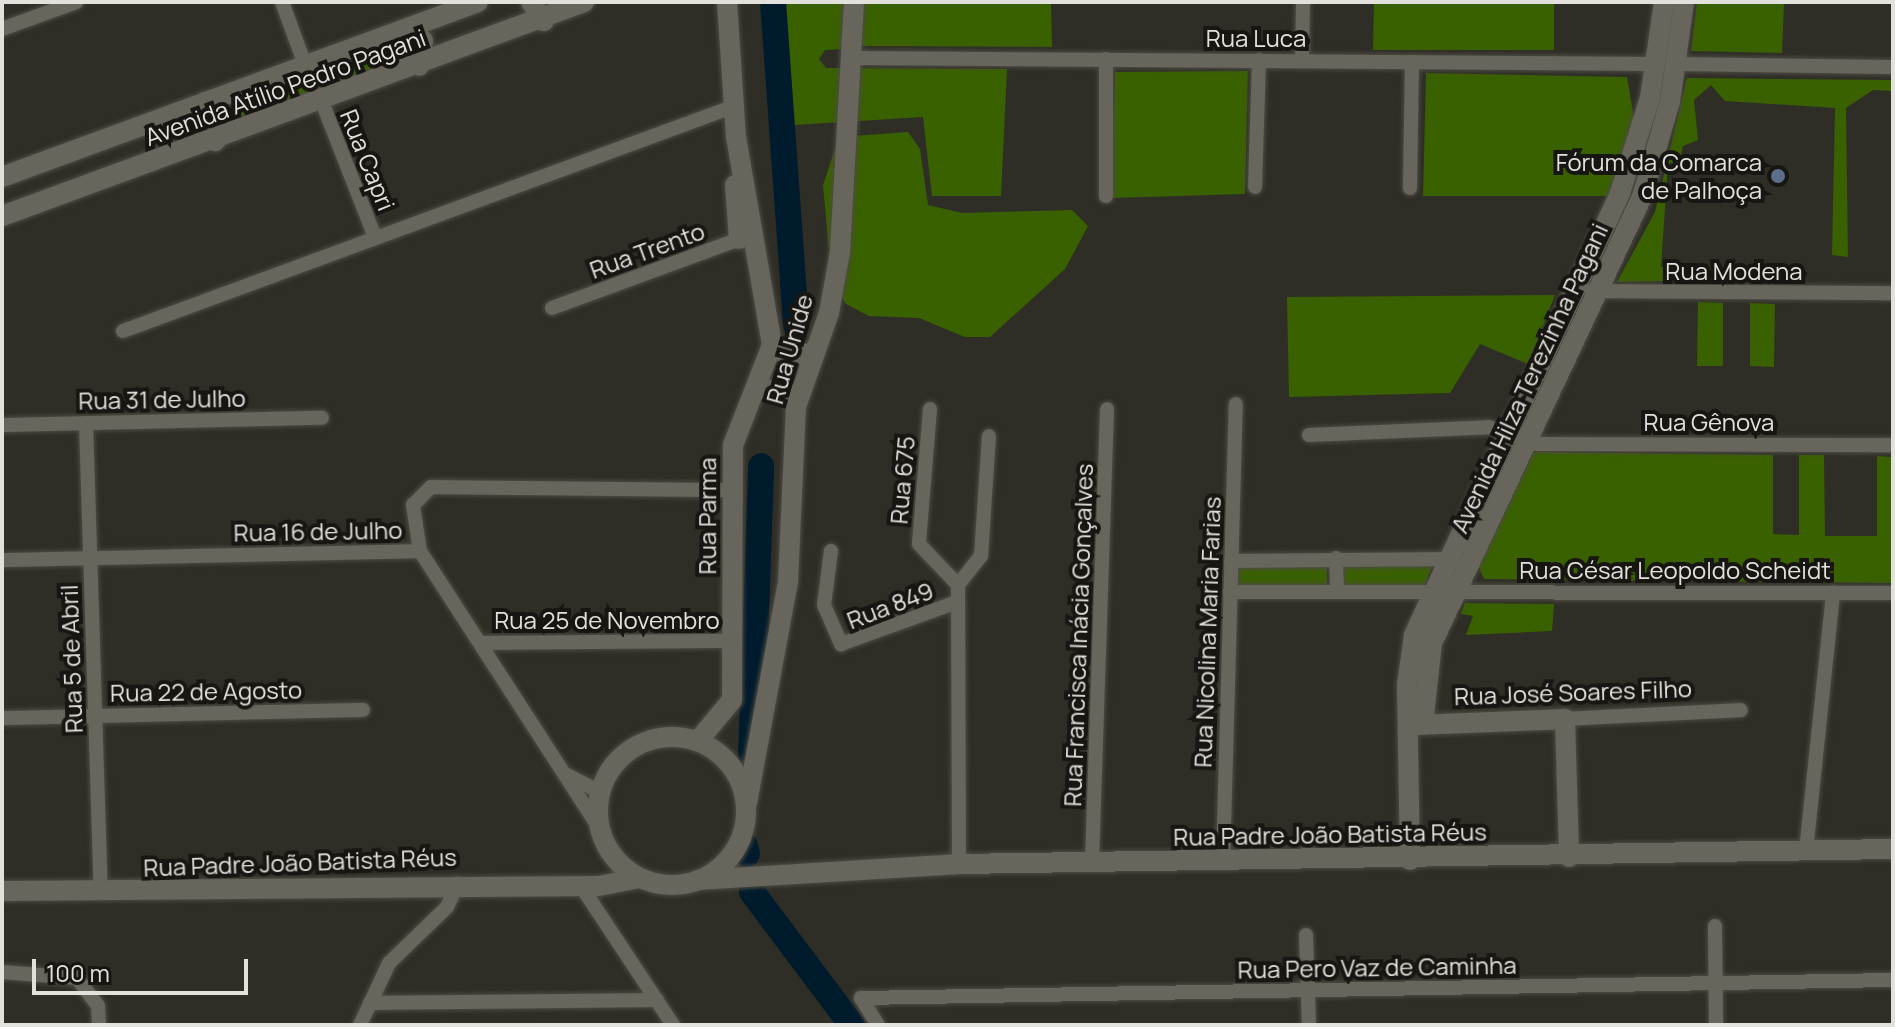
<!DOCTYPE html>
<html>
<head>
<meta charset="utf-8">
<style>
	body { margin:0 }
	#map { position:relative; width:1895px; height:1027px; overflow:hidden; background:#2f2e26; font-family:Manrope,sans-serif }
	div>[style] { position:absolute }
	.green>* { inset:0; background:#3a6100 }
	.river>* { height:26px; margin:-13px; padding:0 13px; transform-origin:13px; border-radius:13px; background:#001b2c }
	.roads { filter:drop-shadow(0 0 2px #4c4b44) drop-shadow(0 0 2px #4c4b44) }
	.minor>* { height:14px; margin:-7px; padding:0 7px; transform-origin:7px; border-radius:7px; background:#67655c }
	.secondary>* { height:20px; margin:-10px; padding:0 10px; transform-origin:10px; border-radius:10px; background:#67655c }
	.secondary>.ring { margin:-10px; padding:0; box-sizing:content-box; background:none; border:20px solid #67655c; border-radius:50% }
	.dots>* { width:22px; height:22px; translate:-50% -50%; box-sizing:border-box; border:4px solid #171612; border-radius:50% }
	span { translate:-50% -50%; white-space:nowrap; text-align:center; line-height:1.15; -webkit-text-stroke:8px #171612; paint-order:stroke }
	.street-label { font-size:24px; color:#e2e1dc }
	.poi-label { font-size:24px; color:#e2e1dc }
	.right { translate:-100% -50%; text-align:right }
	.frame { position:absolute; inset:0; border:4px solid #e2e1dc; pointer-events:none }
	.scale { position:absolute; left:32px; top:959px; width:216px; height:36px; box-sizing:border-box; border:4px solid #e2e1dc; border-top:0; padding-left:10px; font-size:24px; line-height:28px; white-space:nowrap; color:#e2e1dc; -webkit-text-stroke:6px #171612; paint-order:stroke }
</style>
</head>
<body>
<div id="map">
	<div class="green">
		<i style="clip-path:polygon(784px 2px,843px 2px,843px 49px,825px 50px,819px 59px,826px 68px,1007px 69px,1001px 196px,932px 196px,923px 117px,794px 125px)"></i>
		<i style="clip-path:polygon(860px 2px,1051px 2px,1052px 47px,861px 46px)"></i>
		<i style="clip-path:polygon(1374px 2px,1554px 2px,1554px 50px,1373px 50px)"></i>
		<i style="clip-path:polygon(1697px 2px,1784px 2px,1782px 53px,1691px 51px)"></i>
		<i style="clip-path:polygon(407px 40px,416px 55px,216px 125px,218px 112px)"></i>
		<i style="clip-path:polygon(1248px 71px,1245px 194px,1111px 198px,1115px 72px)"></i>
		<i style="clip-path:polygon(1426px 73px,1627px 77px,1634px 118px,1611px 196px,1423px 196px)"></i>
		<i style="clip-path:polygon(1687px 78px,1893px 80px,1893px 91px,1873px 90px,1846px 108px,1848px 257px,1832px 255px,1835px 108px,1725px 101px,1711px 85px,1694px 100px,1698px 140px,1683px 146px,1679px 163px,1668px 163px,1661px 267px,1781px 267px,1781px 279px,1617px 282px,1655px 212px)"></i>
		<i style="clip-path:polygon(908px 132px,920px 149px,928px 205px,962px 213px,1072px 210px,1088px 226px,1065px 269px,990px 337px,965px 337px,919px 318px,869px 316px,846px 304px,832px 284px,823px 185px,839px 137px)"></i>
		<i style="clip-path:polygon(1555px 295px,1528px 364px,1480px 344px,1450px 393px,1289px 397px,1287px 297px)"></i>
		<i style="clip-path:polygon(1698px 302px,1723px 303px,1723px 366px,1697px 366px)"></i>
		<i style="clip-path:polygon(1750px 303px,1775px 304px,1774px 367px,1750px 366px)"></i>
		<i style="clip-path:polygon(1534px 452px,1773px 455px,1773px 534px,1799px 535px,1799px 455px,1824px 455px,1825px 536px,1877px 536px,1877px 456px,1893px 457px,1893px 583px,1484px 579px,1477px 564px)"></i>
		<i style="clip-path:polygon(1433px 564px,1424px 586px,1344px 587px,1344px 565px)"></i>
		<i style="clip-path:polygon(1327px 565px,1327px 587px,1237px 588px,1237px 566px)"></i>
		<i style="clip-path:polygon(1465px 603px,1554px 604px,1552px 631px,1466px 635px,1473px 616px,1461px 614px)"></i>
	</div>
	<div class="river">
		<i style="left:773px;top:2px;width:324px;rotate:85.9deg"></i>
		<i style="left:751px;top:757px;width:291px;rotate:-88deg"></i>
		<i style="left:745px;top:846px;width:8px;rotate:76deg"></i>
		<i style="left:752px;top:892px;width:166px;rotate:53.1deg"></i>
	</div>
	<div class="roads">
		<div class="minor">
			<i style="left:282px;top:2px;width:67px;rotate:69.9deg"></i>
			<i style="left:2px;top:29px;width:79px;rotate:-20deg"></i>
			<i style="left:854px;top:58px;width:803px;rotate:0.43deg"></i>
			<i style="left:1302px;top:60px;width:58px;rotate:-89deg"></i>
			<i style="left:1676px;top:64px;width:217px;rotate:0.8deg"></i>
			<i style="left:322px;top:102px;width:143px;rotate:68.6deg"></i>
			<i style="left:1255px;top:187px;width:127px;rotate:-88.2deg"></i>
			<i style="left:1410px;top:188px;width:126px;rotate:-89.1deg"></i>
			<i style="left:1106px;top:196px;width:137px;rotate:-90deg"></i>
			<i style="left:1592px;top:291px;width:301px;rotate:0.4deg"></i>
			<i style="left:552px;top:308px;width:209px;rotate:-20.2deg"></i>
			<i style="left:123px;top:331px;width:649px;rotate:-20.19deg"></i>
			<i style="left:930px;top:409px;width:135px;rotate:94.7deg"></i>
			<i style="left:919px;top:544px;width:57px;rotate:46.4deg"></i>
			<i style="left:86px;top:423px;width:470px;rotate:88.2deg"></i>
			<i style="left:2px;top:425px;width:320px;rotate:-1.3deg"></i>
			<i style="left:1309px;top:435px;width:180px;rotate:-2.5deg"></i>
			<i style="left:1489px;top:427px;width:52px;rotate:19.1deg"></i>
			<i style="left:1538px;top:444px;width:355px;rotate:0.2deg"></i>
			<i style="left:420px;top:551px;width:47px;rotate:-98.7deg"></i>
			<i style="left:413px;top:505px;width:25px;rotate:-45deg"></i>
			<i style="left:431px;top:487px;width:300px;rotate:0.6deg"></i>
			<i style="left:831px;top:551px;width:54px;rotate:97.4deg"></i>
			<i style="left:824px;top:605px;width:43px;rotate:66.4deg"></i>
			<i style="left:841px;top:644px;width:123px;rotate:-19.9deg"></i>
			<i style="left:1336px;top:558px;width:34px;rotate:88deg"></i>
			<i style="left:2px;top:560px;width:418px;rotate:-1.2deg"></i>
			<i style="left:420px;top:551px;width:331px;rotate:57.1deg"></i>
			<i style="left:1231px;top:561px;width:220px;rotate:-0.5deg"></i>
			<i style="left:1230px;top:592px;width:663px;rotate:0.09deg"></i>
			<i style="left:481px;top:643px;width:252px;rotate:-0.5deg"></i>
			<i style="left:2px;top:718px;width:361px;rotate:-1.3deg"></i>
			<i style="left:1565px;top:719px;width:176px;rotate:-2.9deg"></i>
			<i style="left:565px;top:774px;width:39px;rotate:27deg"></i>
			<i style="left:1806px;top:851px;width:260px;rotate:-84deg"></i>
			<i style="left:1092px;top:862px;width:453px;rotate:-88.1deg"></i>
			<i style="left:1223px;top:862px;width:458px;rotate:-88.4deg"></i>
			<i style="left:959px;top:864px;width:279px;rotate:-90.2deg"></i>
			<i style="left:958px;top:585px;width:37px;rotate:-52deg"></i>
			<i style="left:981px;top:556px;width:120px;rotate:-86.2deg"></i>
			<i style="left:581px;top:886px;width:167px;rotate:56.5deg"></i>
			<i style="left:1715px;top:926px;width:99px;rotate:89.4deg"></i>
			<i style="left:1306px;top:935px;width:90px;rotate:88.1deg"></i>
			<i style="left:2px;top:972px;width:75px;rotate:4.6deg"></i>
			<i style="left:77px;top:978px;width:35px;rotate:53deg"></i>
			<i style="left:98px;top:1006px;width:19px;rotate:87deg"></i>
			<i style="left:861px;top:998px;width:1032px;rotate:-1deg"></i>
			<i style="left:861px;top:998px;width:32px;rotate:58deg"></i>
			<i style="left:370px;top:1003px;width:287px;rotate:-0.6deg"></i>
			<i style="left:360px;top:1025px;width:68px;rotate:-64.9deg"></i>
			<i style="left:389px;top:963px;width:81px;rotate:-44deg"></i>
			<i style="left:447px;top:907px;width:26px;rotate:-65deg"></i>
		</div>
		<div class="secondary">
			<i style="left:531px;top:2px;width:23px;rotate:56deg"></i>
			<i style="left:410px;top:27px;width:19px;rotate:47deg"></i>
			<i style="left:423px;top:41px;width:25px;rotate:99deg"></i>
			<i style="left:205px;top:102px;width:22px;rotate:108deg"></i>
			<i style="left:198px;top:123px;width:25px;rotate:47deg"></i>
			<i style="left:2px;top:177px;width:507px;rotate:-20.19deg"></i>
			<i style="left:735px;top:185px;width:54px;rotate:85.8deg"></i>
			<i style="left:2px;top:216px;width:620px;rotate:-20.19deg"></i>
			<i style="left:772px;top:345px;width:18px;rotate:34deg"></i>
			<i style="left:787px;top:355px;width:28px;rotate:-4deg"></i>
			<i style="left:760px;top:388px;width:30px;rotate:12deg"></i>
			<i style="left:789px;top:394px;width:15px;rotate:62deg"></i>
			<i style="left:1423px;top:724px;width:81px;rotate:-83.7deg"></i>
			<i style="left:1432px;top:643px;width:493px;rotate:-64.8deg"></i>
			<i style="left:1642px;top:197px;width:99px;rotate:-73.6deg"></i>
			<i style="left:1670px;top:102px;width:101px;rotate:-82deg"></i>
			<i style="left:1411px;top:725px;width:154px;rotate:-2.2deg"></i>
			<i style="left:1565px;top:719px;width:138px;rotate:88.3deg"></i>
			<i class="ring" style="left:598px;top:737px;width:128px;height:128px"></i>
			<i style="left:698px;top:741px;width:53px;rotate:-50.3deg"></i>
			<i style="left:732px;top:700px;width:255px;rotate:-89.8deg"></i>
			<i style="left:733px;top:445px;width:107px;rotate:-68.7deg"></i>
			<i style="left:772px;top:345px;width:211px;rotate:-99.8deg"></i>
			<i style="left:736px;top:137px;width:135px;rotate:-93.8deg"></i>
			<i style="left:747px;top:803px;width:225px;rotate:-79.5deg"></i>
			<i style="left:788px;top:582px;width:175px;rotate:-87.4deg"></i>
			<i style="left:796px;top:407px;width:100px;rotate:-70.7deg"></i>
			<i style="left:829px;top:313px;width:62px;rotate:-79.8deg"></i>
			<i style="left:840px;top:252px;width:250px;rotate:-86.8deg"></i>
			<i style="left:1410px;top:860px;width:175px;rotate:-91deg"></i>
			<i style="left:1407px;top:685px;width:50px;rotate:-82deg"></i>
			<i style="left:1414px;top:635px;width:488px;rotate:-65deg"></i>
			<i style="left:1620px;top:193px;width:100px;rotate:-72.5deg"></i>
			<i style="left:1650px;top:98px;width:97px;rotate:-81.7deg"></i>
			<i style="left:698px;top:880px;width:261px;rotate:-3.5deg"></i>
			<i style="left:959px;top:864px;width:934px;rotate:-0.92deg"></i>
			<i style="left:2px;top:891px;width:597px;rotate:-0.48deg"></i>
			<i style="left:599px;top:886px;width:41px;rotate:-11.3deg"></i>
		</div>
	</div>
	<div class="dots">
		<i style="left:1778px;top:176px;background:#5c6f8a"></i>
	</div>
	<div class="street-label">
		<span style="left:1256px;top:38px">Rua Luca</span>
		<span style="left:285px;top:87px;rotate:-20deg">Avenida Atílio Pedro Pagani</span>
		<span style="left:368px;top:160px;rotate:68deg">Rua Capri</span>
		<span style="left:647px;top:250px;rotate:-20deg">Rua Trento</span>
		<span style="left:1734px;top:271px">Rua Modena</span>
		<span style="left:789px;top:349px;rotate:-74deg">Rua Unide</span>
		<span style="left:1529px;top:378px;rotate:-65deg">Avenida Hilza Terezinha Pagani</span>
		<span style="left:162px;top:399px;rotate:-1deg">Rua 31 de Julho</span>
		<span style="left:1709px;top:422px">Rua Gênova</span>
		<span style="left:902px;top:480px;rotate:-85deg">Rua 675</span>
		<span style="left:707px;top:516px;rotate:-90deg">Rua Parma</span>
		<span style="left:318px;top:531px;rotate:-1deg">Rua 16 de Julho</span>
		<span style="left:1675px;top:570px">Rua César Leopoldo Scheidt</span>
		<span style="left:890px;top:605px;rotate:-21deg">Rua 849</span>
		<span style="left:607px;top:620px">Rua 25 de Novembro</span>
		<span style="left:1207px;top:632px;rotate:-88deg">Rua Nicolina Maria Farias</span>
		<span style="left:1078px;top:635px;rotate:-88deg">Rua Francisca Inácia Gonçalves</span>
		<span style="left:71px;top:659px;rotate:-92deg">Rua 5 de Abril</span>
		<span style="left:206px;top:691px;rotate:-1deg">Rua 22 de Agosto</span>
		<span style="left:1573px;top:692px;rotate:-2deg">Rua José Soares Filho</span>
		<span style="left:1330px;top:834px;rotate:-1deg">Rua Padre João Batista Réus</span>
		<span style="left:300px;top:862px;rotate:-2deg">Rua Padre João Batista Réus</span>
		<span style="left:1377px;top:967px;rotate:-1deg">Rua Pero Vaz de Caminha</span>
	</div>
	<div class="poi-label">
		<span class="right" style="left:1762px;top:176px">Fórum da Comarca<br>de Palhoça</span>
	</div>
	<div class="frame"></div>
	<div class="scale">100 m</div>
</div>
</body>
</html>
